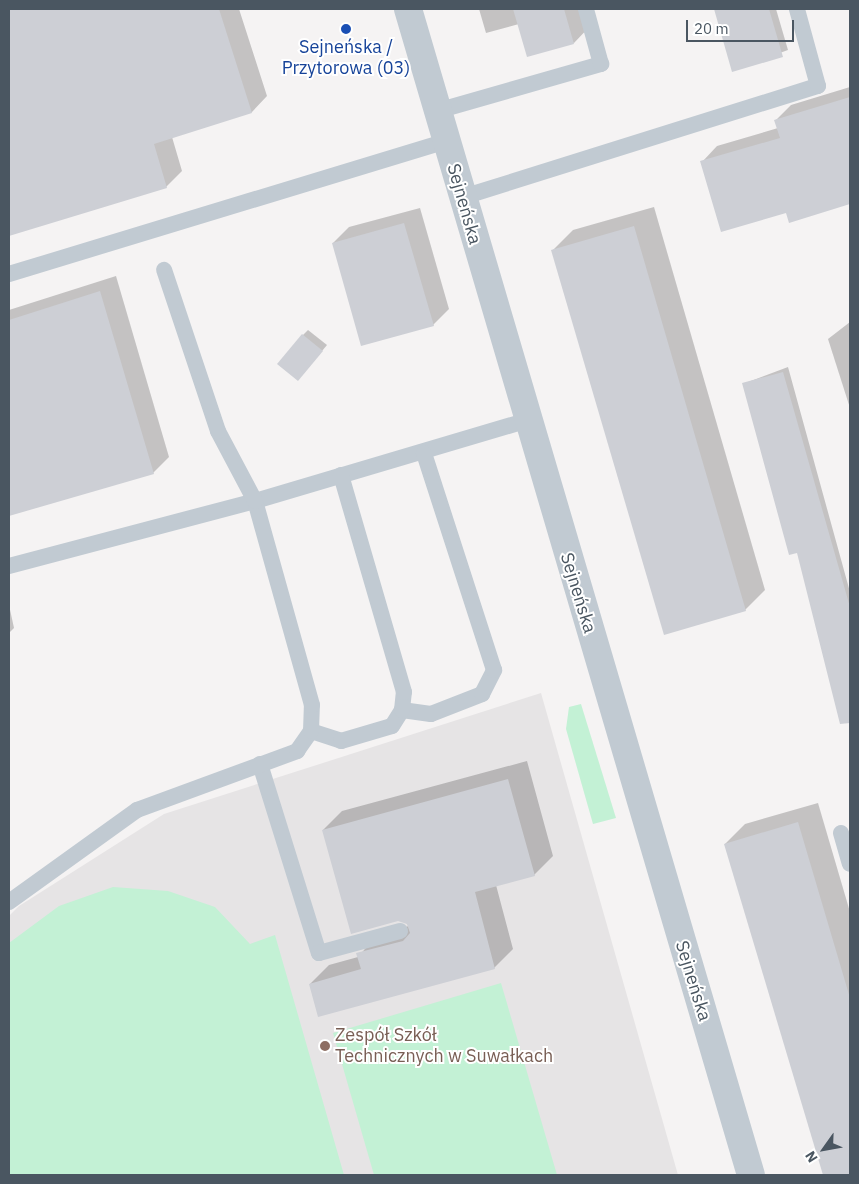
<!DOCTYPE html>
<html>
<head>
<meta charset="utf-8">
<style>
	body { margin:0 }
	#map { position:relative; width:859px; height:1184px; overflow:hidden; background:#f5f3f3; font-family:"IBM Plex Sans",sans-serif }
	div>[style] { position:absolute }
	.education>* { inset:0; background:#e6e4e5 }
	.green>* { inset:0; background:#c3f1d5 }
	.shadow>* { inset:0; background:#0003 }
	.building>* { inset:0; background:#cdcfd5 }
	.service>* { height:16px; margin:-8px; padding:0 8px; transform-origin:8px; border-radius:8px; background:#c1cad2 }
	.tertiary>* { height:28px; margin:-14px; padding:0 14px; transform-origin:14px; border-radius:14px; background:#c1cad2 }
	.dots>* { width:14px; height:14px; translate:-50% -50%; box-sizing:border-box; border:2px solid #fff; border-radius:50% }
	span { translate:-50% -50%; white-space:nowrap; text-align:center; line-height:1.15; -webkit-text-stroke:4px #fff; paint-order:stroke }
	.transit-label { font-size:18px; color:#164399 }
	.street-label { font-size:18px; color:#4a5661 }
	.education-label { font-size:18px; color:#785e54 }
	.left { translate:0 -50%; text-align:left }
	.frame { position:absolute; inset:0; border:10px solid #4a5661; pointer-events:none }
	.north { position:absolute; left:799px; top:1124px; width:50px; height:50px; -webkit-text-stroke:4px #fff; paint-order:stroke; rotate:238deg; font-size:14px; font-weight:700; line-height:20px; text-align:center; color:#4a5661 }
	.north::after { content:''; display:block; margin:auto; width:18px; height:22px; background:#4a5661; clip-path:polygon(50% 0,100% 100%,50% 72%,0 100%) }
	.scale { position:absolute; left:686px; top:20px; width:108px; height:22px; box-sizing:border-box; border:2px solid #4a5661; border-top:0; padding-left:6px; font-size:15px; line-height:18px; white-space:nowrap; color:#4a5661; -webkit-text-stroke:4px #fff; paint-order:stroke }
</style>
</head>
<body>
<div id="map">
	<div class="education">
		<i style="clip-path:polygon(541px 693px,678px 1175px,9px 1175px,9px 916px,19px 906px,164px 814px)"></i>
	</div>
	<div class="green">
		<i style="clip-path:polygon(581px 704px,616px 818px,593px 824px,566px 729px,569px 707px)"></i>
		<i style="clip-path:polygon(113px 887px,168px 891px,215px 907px,250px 944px,275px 935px,344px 1175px,9px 1175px,9px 943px,59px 906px)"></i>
		<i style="clip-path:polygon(501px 983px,557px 1175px,374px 1175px,333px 1033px)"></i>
	</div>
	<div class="shadow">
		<i style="clip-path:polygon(9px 9px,239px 9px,267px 96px,252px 112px,172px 137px,182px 171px,166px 187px,9px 235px)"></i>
		<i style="clip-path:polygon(479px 9px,589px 9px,593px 23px,574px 43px,519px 24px,486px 33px)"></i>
		<i style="clip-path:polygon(715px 9px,776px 9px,788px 50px,733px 70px)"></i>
		<i style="clip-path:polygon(850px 87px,850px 203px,790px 221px,786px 211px,702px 162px,717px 146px,778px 128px,776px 120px,791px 105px)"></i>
		<i style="clip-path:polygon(654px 207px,765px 590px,745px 610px,553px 250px,573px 230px)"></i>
		<i style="clip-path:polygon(420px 208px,449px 309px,433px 325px,333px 243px,349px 227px)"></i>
		<i style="clip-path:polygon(116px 276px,169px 457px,153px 473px,9px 515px,9px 310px)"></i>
		<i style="clip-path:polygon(850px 322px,850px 408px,828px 339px)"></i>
		<i style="clip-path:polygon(308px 330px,327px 345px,303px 374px,303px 335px)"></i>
		<i style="clip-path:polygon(788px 367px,850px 592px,850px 720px,841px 722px,798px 552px,743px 384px)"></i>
		<i style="clip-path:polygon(9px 605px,14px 628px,9px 633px)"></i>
		<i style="clip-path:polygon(527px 761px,553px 856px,534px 875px,496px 885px,513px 949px,494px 968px,310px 984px,329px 965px,358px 957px,377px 935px,409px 926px,323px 830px,342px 811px)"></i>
		<i style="clip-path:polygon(818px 803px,850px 912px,850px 1175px,824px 1175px,725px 844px,745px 824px)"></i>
	</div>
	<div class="building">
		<i style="clip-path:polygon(9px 9px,219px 9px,252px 113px,154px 144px,167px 188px,9px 236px)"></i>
		<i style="clip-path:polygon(513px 9px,564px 9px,574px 44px,527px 57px)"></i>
		<i style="clip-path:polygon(714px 9px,769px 9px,783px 57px,732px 72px)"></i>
		<i style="clip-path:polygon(850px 97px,850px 204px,789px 223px,786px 213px,721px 232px,700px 161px,780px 138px,774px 120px)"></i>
		<i style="clip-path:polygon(404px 223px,434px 326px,361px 346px,332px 243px)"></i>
		<i style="clip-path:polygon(634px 226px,746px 611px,664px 635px,551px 250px)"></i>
		<i style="clip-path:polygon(100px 291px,154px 474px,9px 516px,9px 320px)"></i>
		<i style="clip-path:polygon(302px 334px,323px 351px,298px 381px,277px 364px)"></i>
		<i style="clip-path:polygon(783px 372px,850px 607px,850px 723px,840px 724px,797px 553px,789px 555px,742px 383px)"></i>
		<i style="clip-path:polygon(508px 779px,535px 876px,475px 892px,495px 969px,318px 1017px,309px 984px,361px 969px,356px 953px,403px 941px,410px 933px,407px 924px,398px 921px,351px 934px,322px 830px)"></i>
		<i style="clip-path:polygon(798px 822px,850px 998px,850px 1175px,823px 1175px,724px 844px)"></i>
	</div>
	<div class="service">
		<i style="left:437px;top:111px;width:171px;rotate:-16deg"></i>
		<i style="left:601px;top:64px;width:57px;rotate:-105.3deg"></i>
		<i style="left:463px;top:197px;width:372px;rotate:-17.4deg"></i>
		<i style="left:818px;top:86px;width:80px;rotate:-105.3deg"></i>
		<i style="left:9px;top:274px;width:457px;rotate:-16.9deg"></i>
		<i style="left:9px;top:566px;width:254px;rotate:-14.8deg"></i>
		<i style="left:255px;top:501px;width:282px;rotate:-16.5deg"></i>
		<i style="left:402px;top:710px;width:29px;rotate:8deg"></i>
		<i style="left:431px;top:714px;width:55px;rotate:-21.4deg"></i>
		<i style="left:482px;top:694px;width:27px;rotate:-63deg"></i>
		<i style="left:494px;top:670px;width:228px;rotate:-107.9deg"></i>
		<i style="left:311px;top:731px;width:32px;rotate:18deg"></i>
		<i style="left:341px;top:741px;width:53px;rotate:-16.4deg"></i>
		<i style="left:392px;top:726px;width:19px;rotate:-58deg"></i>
		<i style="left:402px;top:710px;width:18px;rotate:-84deg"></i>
		<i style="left:404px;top:692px;width:226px;rotate:-106.2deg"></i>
		<i style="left:260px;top:764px;width:198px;rotate:72.7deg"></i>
		<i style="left:319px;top:953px;width:84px;rotate:-15.2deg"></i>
		<i style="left:841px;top:833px;width:32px;rotate:74deg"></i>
		<i style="left:9px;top:902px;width:158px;rotate:-35.7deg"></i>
		<i style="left:137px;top:810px;width:171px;rotate:-20.2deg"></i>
		<i style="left:297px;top:751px;width:24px;rotate:-55deg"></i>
		<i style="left:311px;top:731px;width:26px;rotate:-88deg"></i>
		<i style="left:312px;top:705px;width:212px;rotate:-105.6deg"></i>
		<i style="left:255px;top:501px;width:79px;rotate:-117.9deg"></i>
		<i style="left:218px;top:431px;width:170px;rotate:-108.5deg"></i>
	</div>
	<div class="tertiary">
		<i style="left:408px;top:9px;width:1215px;rotate:73.61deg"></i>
	</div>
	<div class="dots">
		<i style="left:346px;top:29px;background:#1a4fb4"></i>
		<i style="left:325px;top:1046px;background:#8d6e63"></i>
	</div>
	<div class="transit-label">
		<span style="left:346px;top:58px">Sejneńska /<br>Przytorowa (03)</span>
	</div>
	<div class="street-label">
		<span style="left:464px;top:204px;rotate:74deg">Sejneńska</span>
		<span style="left:578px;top:593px;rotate:73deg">Sejneńska</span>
		<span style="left:693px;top:981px;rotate:73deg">Sejneńska</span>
	</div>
	<div class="education-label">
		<span class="left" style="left:335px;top:1046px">Zespół Szkół<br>Technicznych w Suwałkach</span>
	</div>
	<div class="frame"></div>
	<div class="north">N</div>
	<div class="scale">20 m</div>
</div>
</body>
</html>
